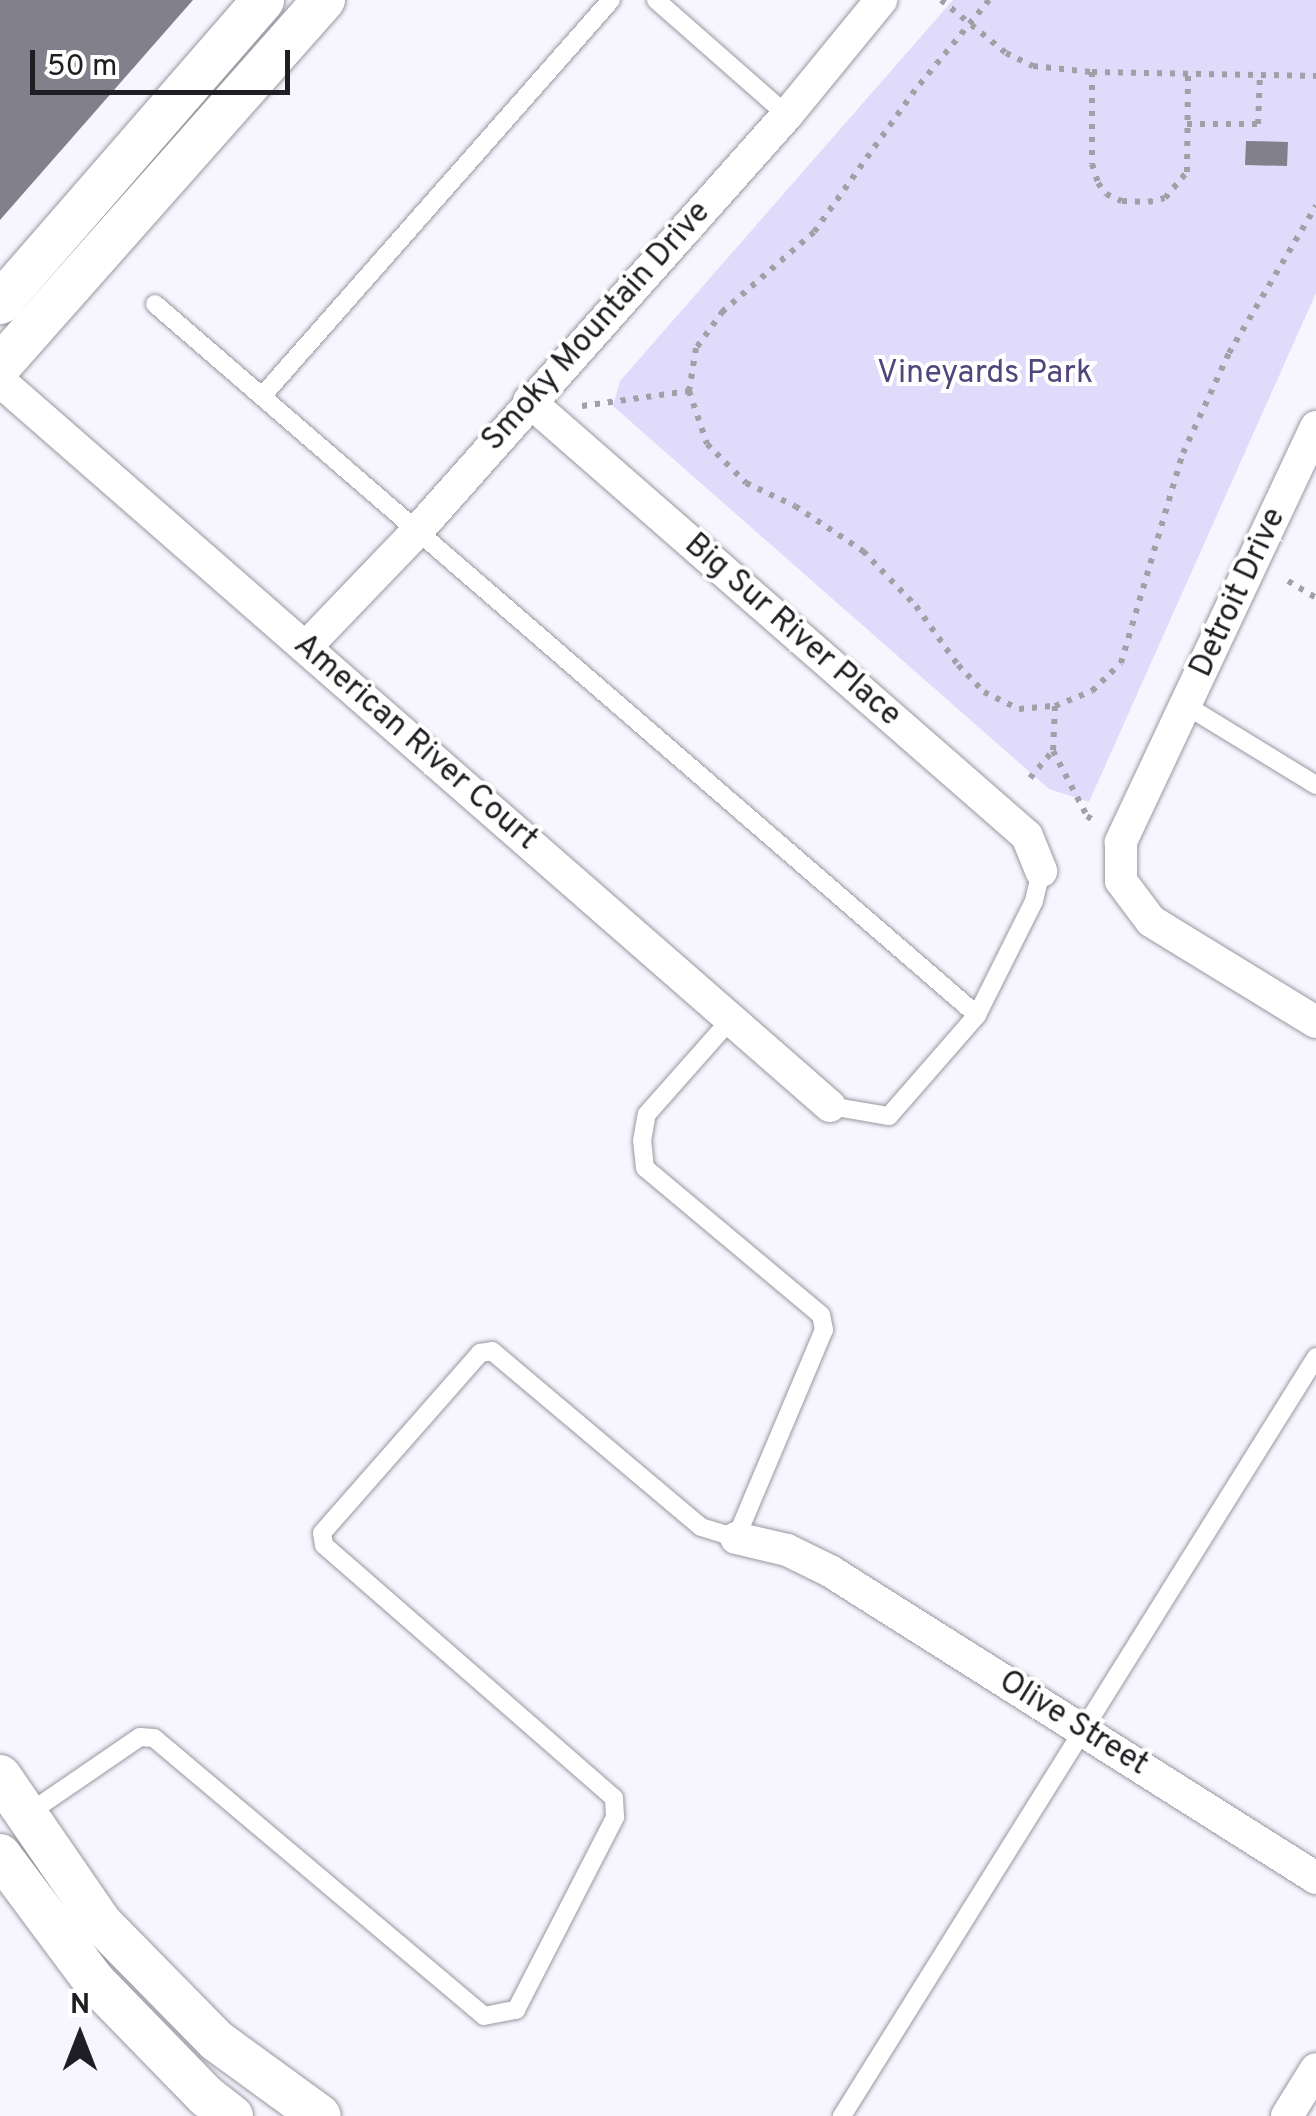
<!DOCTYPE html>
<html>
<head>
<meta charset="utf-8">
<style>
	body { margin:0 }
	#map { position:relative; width:1316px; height:2116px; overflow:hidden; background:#f7f6ff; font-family:Overpass,sans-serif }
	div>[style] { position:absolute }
	.green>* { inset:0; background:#e1dbfb }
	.building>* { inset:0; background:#82818b }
	.path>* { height:6px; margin-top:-3px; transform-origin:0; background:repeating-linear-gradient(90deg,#a1a0a7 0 5px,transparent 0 13px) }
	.roads { filter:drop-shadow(0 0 2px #9997a1) drop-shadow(0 0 2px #9997a1) }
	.service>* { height:18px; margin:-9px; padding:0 9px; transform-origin:9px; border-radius:9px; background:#fff }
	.minor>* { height:32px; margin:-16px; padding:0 16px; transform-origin:16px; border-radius:16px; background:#fff }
	.tertiary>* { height:42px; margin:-21px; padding:0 21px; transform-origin:21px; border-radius:21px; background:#fff }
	span { translate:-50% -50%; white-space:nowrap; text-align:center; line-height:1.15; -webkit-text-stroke:8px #fff; paint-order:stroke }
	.street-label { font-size:32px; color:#1f1f23 }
	.park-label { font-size:32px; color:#52457b }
	.north { position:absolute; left:30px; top:1986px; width:100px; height:100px; -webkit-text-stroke:8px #fff; paint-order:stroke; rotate:0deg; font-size:28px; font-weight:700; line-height:40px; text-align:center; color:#1f1f23 }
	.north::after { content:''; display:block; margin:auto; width:35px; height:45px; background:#1f1f23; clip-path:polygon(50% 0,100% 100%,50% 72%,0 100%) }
	.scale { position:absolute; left:30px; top:50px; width:260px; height:45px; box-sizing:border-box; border:5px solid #1f1f23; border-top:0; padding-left:12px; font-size:30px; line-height:35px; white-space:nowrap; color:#1f1f23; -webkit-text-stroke:8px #fff; paint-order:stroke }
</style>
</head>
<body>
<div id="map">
	<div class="green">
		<i style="clip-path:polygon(953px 0,1316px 0,1316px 293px,1089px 802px,1049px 789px,613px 406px,620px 381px)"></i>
	</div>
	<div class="building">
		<i style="clip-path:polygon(0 0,193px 0,0 220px)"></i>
		<i style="clip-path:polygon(1246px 141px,1288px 142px,1287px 166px,1245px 165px)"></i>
	</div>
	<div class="path">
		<i style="left:941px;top:0;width:84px;rotate:39.2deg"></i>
		<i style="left:1006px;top:53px;width:30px;rotate:26deg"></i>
		<i style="left:1033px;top:66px;width:59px;rotate:5.8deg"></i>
		<i style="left:1092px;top:72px;width:224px;rotate:1deg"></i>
		<i style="left:989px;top:0;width:117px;rotate:129.4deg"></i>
		<i style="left:915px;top:90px;width:174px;rotate:125.4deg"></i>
		<i style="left:814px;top:232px;width:121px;rotate:139deg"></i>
		<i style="left:723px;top:311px;width:46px;rotate:126.1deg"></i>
		<i style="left:696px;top:348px;width:44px;rotate:99.2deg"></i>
		<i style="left:689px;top:391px;width:56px;rotate:71.2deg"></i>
		<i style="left:707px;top:444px;width:55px;rotate:45deg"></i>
		<i style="left:746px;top:483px;width:54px;rotate:25.1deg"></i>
		<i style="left:795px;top:506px;width:82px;rotate:33.5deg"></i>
		<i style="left:863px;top:551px;width:76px;rotate:46.1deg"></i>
		<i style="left:916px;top:606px;width:72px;rotate:54.6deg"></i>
		<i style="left:958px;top:665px;width:37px;rotate:46deg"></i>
		<i style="left:984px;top:692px;width:39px;rotate:26deg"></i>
		<i style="left:1019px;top:709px;width:36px;rotate:-5deg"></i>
		<i style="left:1055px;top:706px;width:40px;rotate:-22deg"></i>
		<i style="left:1092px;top:691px;width:40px;rotate:-44deg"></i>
		<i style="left:1121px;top:663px;width:219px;rotate:-73.6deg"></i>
		<i style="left:1183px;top:453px;width:110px;rotate:-65.3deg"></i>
		<i style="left:1229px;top:353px;width:171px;rotate:-59.4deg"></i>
		<i style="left:1092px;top:72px;width:92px;rotate:90deg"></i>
		<i style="left:1092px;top:164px;width:20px;rotate:72deg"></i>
		<i style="left:1098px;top:183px;width:14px;rotate:54deg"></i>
		<i style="left:1106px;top:194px;width:17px;rotate:24deg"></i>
		<i style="left:1122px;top:201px;width:26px;rotate:2deg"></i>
		<i style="left:1148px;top:202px;width:17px;rotate:-13deg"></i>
		<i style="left:1165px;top:198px;width:34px;rotate:-50deg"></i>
		<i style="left:1187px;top:172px;width:98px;rotate:-89.4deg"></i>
		<i style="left:1187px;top:124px;width:71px"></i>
		<i style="left:1258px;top:124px;width:49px;rotate:-87.7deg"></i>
		<i style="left:582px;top:406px;width:108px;rotate:-8deg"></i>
		<i style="left:1288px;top:581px;width:33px;rotate:31deg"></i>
		<i style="left:1055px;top:706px;width:45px;rotate:92.5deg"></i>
		<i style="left:1053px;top:751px;width:73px;rotate:62.4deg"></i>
		<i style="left:1087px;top:816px;width:12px;rotate:35deg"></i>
		<i style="left:1030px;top:778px;width:35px;rotate:-50deg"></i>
	</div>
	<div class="roads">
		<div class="service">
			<i style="left:656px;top:0;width:174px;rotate:41.3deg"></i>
			<i style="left:155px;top:304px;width:1087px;rotate:40.86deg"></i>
			<i style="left:264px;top:394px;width:525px;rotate:-48.63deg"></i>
			<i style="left:1187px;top:706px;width:151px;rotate:31.5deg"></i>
			<i style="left:830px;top:1106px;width:60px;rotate:9.6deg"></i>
			<i style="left:889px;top:1116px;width:134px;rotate:-48.9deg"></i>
			<i style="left:977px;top:1015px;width:127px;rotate:-63.4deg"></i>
			<i style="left:1034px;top:901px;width:31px;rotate:-77deg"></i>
			<i style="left:26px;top:1815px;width:138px;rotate:-34.4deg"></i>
			<i style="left:140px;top:1737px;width:14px;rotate:4deg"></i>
			<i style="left:154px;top:1738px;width:431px;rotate:40.1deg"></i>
			<i style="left:484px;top:2016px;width:33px;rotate:-11deg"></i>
			<i style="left:516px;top:2010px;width:217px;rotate:-62.8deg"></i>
			<i style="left:615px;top:1817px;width:19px;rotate:-93deg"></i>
			<i style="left:614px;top:1798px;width:385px;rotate:-138.9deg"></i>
			<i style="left:324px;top:1545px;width:12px;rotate:-99deg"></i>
			<i style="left:322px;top:1533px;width:240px;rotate:-48.7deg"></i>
			<i style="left:480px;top:1353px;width:12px;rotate:-9deg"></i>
			<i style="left:492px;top:1351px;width:273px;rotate:40.1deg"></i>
			<i style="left:701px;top:1527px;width:37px;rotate:17deg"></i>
			<i style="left:736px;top:1538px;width:226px;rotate:-67.1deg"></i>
			<i style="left:824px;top:1330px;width:15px;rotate:-101deg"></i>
			<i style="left:821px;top:1315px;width:229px;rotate:-140.1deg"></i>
			<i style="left:645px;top:1168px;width:27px;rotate:-96deg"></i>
			<i style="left:642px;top:1141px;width:27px;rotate:-80deg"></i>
			<i style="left:647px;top:1114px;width:127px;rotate:-48.5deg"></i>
			<i style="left:842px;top:2116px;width:895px;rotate:-58.01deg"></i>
		</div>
		<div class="minor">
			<i style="left:0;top:381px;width:1102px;rotate:41.14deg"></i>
			<i style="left:529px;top:401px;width:661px;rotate:41.14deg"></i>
			<i style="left:1027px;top:836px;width:38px;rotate:68deg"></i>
			<i style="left:1316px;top:427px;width:459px;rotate:115.2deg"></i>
			<i style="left:1121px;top:842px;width:39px;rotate:90deg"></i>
			<i style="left:1121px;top:881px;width:50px;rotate:53.1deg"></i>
			<i style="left:1151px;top:921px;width:193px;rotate:31.5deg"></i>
			<i style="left:306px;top:647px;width:163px;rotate:-46.2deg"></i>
			<i style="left:419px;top:529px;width:554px;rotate:-48.37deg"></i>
			<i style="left:787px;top:115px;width:149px;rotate:-50.7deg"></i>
			<i style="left:736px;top:1538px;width:52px;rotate:13.2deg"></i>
			<i style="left:787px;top:1550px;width:48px;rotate:26deg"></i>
			<i style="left:830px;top:1571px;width:575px;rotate:32.28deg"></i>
			<i style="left:1287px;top:2116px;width:55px;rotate:-58.3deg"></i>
		</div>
		<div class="tertiary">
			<i style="left:0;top:303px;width:401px;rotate:-49deg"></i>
			<i style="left:0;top:366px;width:489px;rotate:-48.5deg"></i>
			<i style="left:0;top:1776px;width:178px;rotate:55.5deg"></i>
			<i style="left:101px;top:1923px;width:165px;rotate:45.5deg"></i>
			<i style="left:217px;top:2041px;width:127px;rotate:36.1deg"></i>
			<i style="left:0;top:1855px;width:157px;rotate:53.3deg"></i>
			<i style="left:94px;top:1981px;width:161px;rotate:45.8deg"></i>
			<i style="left:206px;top:2096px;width:33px;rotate:38deg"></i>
		</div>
	</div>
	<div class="street-label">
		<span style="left:597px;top:327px;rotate:-48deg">Smoky Mountain Drive</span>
		<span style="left:1239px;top:593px;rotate:-65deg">Detroit Drive</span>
		<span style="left:792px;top:631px;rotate:41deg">Big Sur River Place</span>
		<span style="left:415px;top:743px;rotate:41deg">American River Court</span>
		<span style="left:1073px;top:1724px;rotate:32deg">Olive Street</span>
	</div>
	<div class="park-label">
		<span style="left:985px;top:374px">Vineyards Park</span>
	</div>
	<div class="north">N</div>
	<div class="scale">50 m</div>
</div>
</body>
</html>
